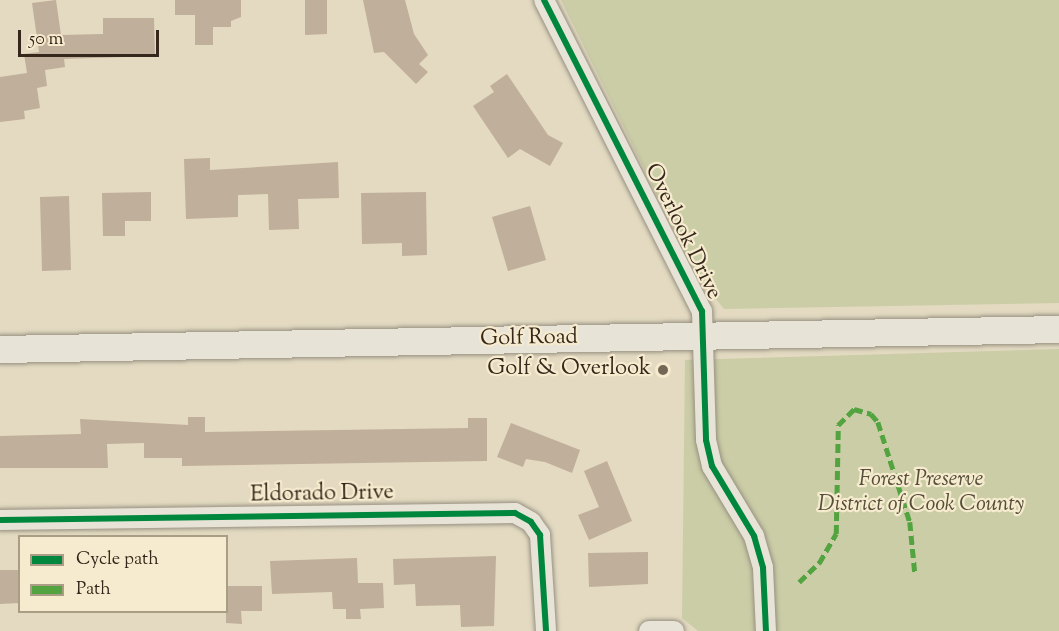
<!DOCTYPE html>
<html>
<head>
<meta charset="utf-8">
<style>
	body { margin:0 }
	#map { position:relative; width:1059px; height:631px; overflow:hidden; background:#e3dac1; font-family:"Sorts Mill Goudy",serif }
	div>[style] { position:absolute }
	.green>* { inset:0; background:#cacda6 }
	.building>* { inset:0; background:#c0af9b }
	.roads { filter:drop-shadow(0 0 2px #979081) drop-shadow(0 0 2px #979081) }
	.street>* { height:20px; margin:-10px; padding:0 10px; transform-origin:10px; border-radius:10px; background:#e8e3d7 }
	.secondary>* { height:27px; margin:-13.5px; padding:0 13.5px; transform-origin:13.5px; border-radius:13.5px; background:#e8e3d7 }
	.quiet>* { height:4.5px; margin-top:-2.25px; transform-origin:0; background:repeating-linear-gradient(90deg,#53a340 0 9px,transparent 0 13.5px) }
	.cycleway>* { height:6px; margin:-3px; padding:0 3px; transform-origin:3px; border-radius:3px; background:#00873e }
	.dots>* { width:16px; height:16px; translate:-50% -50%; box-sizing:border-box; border:3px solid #f6ebce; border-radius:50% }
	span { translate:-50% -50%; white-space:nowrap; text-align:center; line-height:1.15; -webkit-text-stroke:4.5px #f6ebce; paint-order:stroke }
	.street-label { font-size:22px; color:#35271b }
	.poi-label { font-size:22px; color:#35271b }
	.right { translate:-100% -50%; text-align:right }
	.park-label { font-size:22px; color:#554e38; font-style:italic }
	.legend { position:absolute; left:18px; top:535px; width:210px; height:78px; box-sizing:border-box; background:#f6ebce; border:2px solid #a99d86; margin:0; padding:8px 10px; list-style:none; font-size:18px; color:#35271b }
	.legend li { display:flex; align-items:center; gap:12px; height:30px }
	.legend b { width:30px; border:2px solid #a99d86 }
	.scale { position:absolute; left:18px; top:30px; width:141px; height:27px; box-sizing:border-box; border:3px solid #35271b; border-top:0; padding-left:8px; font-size:18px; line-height:21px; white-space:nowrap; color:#35271b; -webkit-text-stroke:4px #f6ebce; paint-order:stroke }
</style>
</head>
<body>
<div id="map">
	<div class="green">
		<i style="clip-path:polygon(561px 0,1059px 0,1059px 303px,724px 309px,697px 276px)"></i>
		<i style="clip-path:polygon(1059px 349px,1059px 631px,698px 631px,682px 618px,685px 360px)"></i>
	</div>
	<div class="building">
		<i style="clip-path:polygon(56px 0,61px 35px,103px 34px,103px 18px,154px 18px,155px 56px,64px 59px,65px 67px,45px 70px,47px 86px,37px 88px,40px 108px,24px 111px,25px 119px,0 122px,0 77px,27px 73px,24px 54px,39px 52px,32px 3px)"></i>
		<i style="clip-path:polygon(175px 0,241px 0,241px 17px,231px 21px,231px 27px,213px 27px,213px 45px,195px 45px,195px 15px,175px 15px)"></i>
		<i style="clip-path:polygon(305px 0,327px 0,327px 34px,305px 35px)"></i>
		<i style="clip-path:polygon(363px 0,405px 0,414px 34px,428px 55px,419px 64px,428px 72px,416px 84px,384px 52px,374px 53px)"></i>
		<i style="clip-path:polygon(507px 74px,548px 135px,563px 143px,550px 166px,520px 149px,508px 158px,473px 106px,494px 92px,490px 86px)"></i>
		<i style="clip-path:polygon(210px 158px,210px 170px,338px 162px,339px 198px,298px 199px,299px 229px,269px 230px,268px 194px,238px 195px,238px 217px,186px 219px,184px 159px)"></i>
		<i style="clip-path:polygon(151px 192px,151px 221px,125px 221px,125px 236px,103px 236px,102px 193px)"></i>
		<i style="clip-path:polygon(426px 192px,427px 255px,402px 256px,402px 243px,362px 244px,361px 193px)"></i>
		<i style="clip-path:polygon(69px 196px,71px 270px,42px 271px,40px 197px)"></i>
		<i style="clip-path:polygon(530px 206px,546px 260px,508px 271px,492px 217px)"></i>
		<i style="clip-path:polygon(188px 417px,205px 417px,205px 432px,468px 428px,468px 418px,487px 418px,487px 461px,182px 466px,182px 458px,144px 458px,144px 443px,107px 444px,108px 468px,0 468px,0 436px,81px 434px,80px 419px,188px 425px)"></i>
		<i style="clip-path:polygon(511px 423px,580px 450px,572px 473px,545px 462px,526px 459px,523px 467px,497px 457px)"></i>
		<i style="clip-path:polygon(607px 461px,632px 521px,589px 540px,578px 515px,599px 507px,584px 471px)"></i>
		<i style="clip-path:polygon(648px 552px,648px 584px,589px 587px,588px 553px)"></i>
		<i style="clip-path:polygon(496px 556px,494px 626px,461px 627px,460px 605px,416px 606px,415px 584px,394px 585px,393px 559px)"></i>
		<i style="clip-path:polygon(357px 558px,358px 583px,383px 583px,384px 608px,360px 609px,361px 619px,346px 619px,346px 609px,333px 609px,332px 592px,272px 594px,270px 561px)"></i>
		<i style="clip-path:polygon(0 570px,20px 570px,20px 603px,0 604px)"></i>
		<i style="clip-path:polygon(226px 586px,262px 586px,262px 611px,241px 611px,242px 624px,226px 623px)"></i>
	</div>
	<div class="roads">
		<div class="street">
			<i style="left:544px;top:0;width:349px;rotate:63.1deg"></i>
			<i style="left:702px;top:311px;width:129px;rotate:88.2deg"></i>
			<i style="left:706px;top:440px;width:27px;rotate:77deg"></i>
			<i style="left:712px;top:466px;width:82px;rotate:59deg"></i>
			<i style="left:754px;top:536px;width:33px;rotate:74deg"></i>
			<i style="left:763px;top:568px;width:63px;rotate:87.3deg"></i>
			<i style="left:0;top:520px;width:515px;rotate:-0.78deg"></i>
			<i style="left:515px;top:513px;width:18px;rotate:29deg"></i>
			<i style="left:531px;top:522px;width:16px;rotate:55deg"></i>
			<i style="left:540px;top:535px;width:96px;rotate:86.4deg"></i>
			<i style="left:649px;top:631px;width:25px"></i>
		</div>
		<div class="secondary">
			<i style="left:0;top:349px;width:1059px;rotate:-1.08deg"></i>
		</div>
	</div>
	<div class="quiet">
		<i style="left:799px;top:582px;width:28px;rotate:-44deg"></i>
		<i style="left:819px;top:563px;width:34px;rotate:-60deg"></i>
		<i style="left:836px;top:534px;width:109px;rotate:-88.9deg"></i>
		<i style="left:838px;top:425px;width:23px;rotate:-45deg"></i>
		<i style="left:854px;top:409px;width:18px;rotate:16deg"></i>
		<i style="left:871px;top:414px;width:11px;rotate:49deg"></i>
		<i style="left:878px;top:422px;width:105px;rotate:72.3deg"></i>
		<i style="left:910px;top:522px;width:51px;rotate:84.4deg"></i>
	</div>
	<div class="cycleway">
		<i style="left:544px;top:0;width:349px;rotate:63.1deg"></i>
		<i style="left:702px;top:311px;width:129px;rotate:88.2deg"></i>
		<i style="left:706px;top:440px;width:27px;rotate:77deg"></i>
		<i style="left:712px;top:466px;width:82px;rotate:59deg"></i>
		<i style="left:754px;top:536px;width:33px;rotate:74deg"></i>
		<i style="left:763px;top:568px;width:63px;rotate:87.3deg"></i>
		<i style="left:0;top:520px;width:515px;rotate:-0.78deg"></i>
		<i style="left:515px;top:513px;width:18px;rotate:29deg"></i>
		<i style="left:531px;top:522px;width:16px;rotate:55deg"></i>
		<i style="left:540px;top:535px;width:96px;rotate:86.4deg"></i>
	</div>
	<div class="dots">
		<i style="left:663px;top:370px;background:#726655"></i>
	</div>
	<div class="street-label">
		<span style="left:682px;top:232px;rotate:64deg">Overlook Drive</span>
		<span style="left:529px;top:339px;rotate:-1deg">Golf Road</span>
		<span style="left:322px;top:495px;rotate:-1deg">Eldorado Drive</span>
	</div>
	<div class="poi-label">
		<span class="right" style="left:651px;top:370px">Golf &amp; Overlook</span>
	</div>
	<div class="park-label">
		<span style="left:921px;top:493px">Forest Preserve<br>District of Cook County</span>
	</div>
	<ul class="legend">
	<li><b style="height:8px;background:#00873e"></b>Cycle path</li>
	<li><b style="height:8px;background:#53a340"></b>Path</li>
	</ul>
	<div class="scale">50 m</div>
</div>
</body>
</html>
